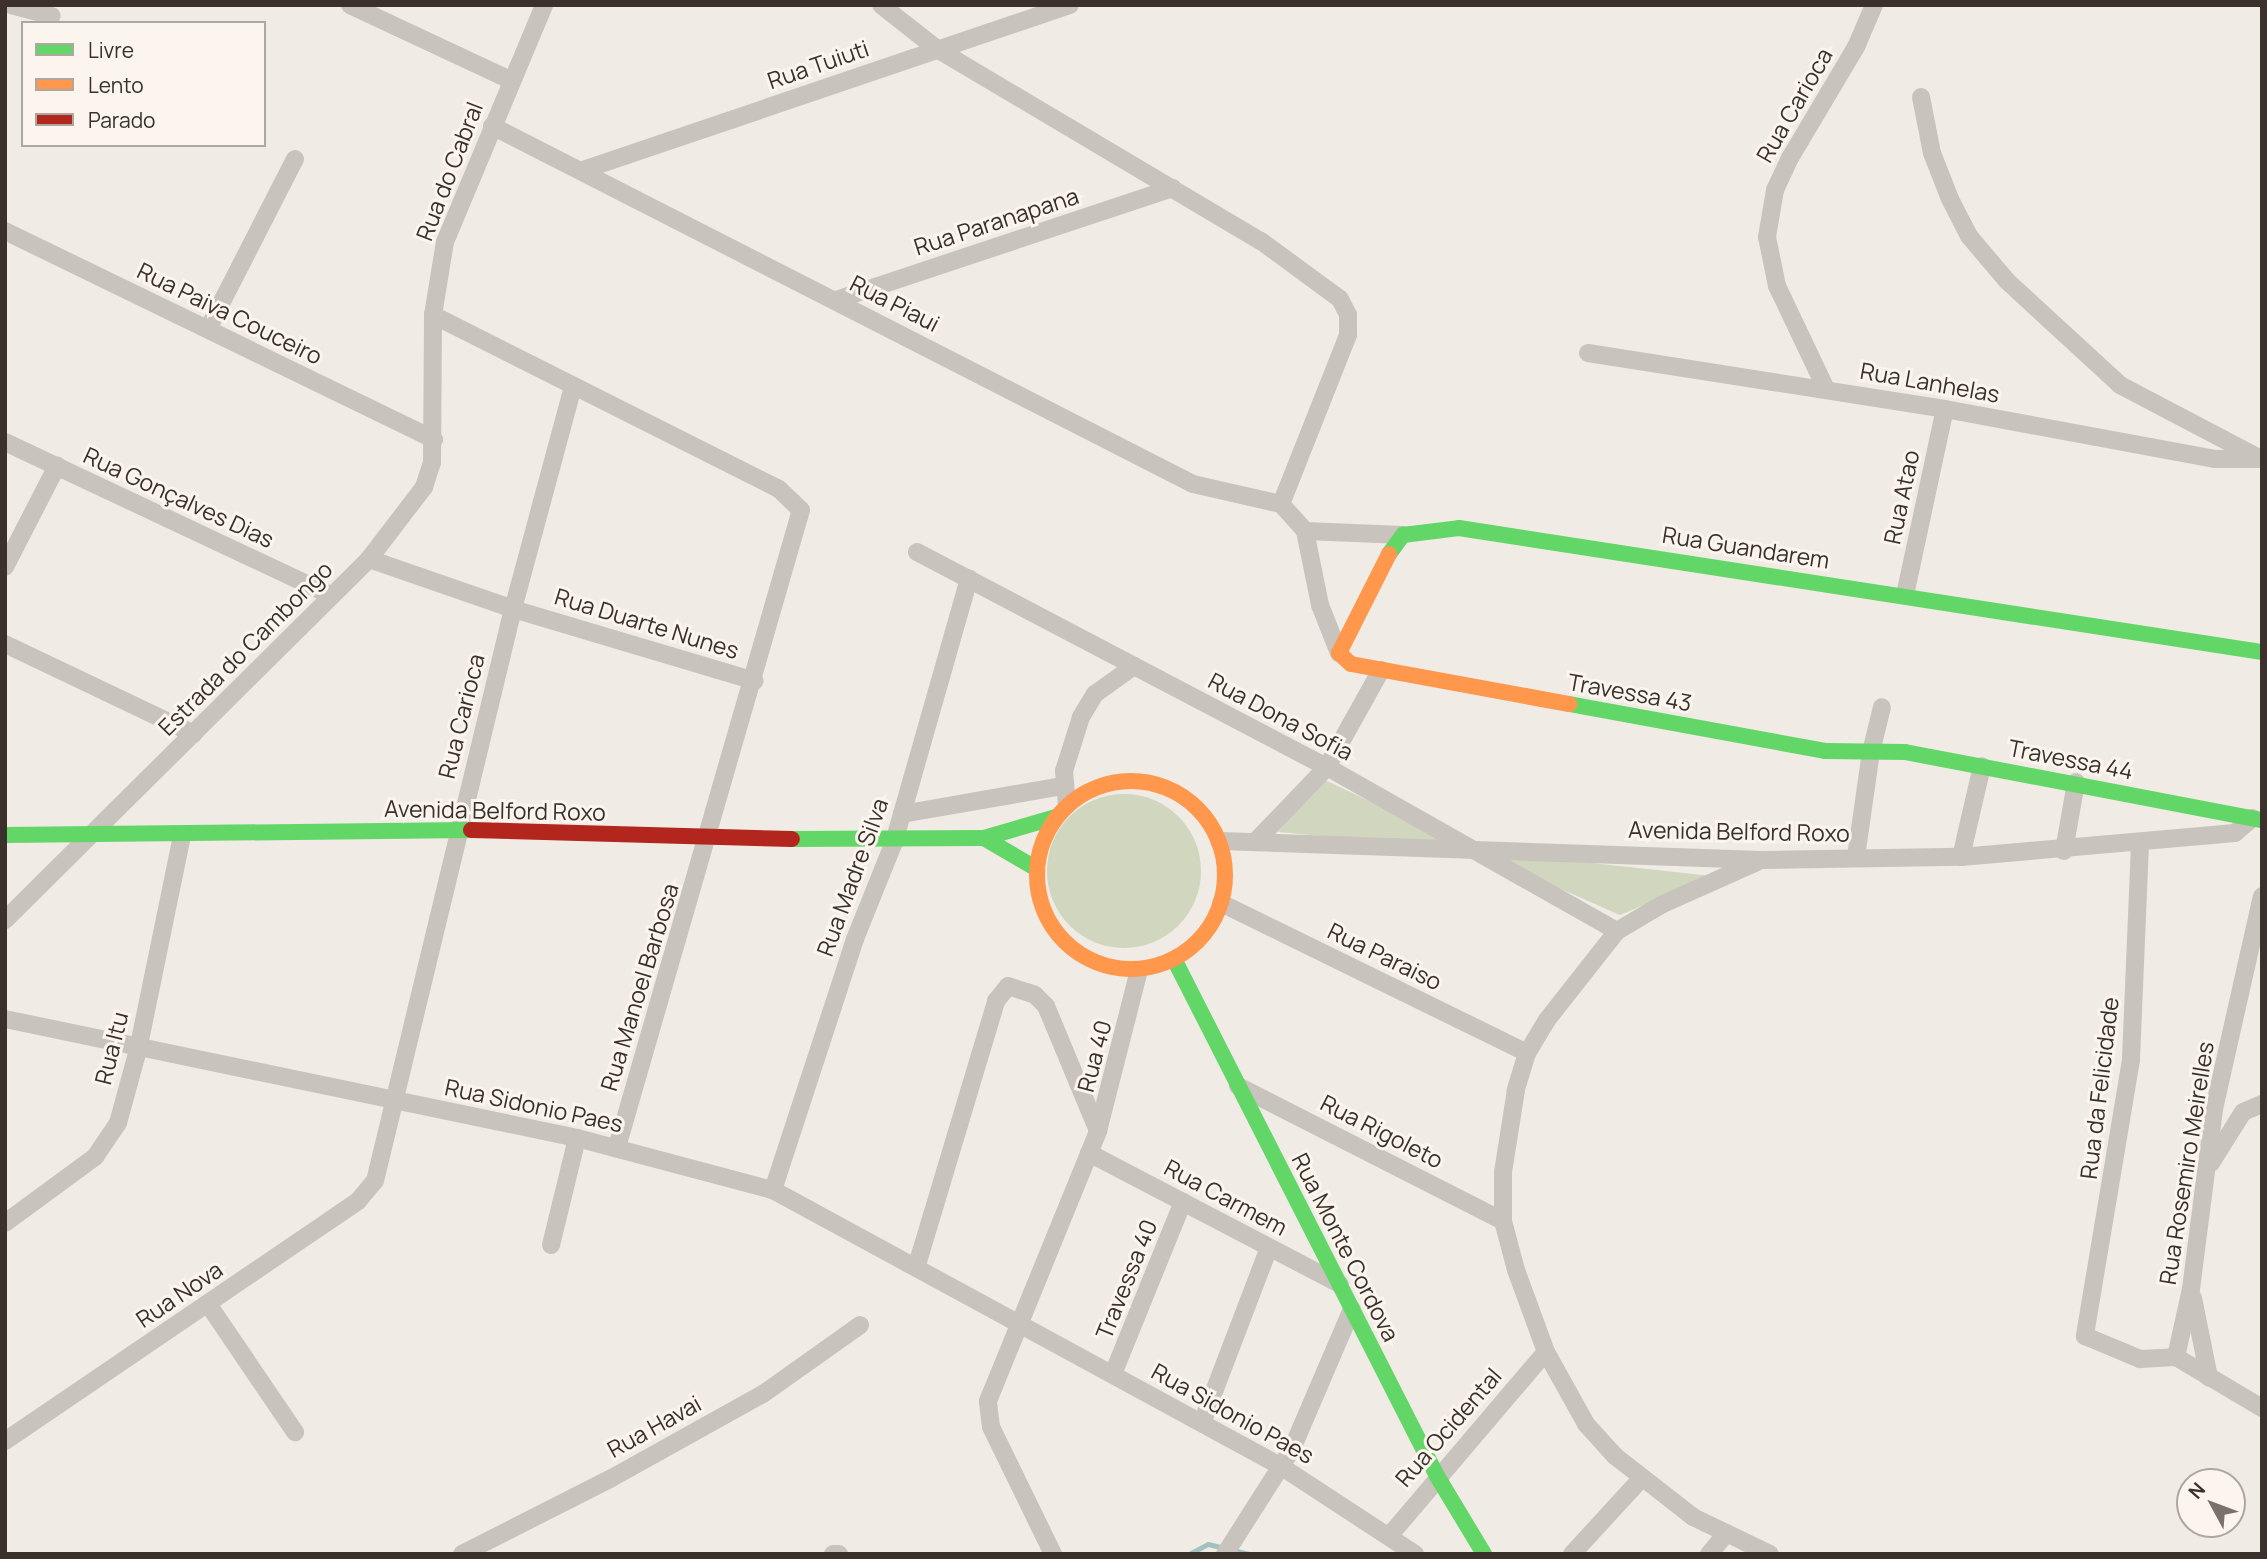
<!DOCTYPE html>
<html>
<head>
<meta charset="utf-8">
<style>
	body { margin:0 }
	#map { position:relative; width:2267px; height:1559px; overflow:hidden; background:#f0ebe5; font-family:Manrope,sans-serif }
	div>[style] { position:absolute }
	.green>* { inset:0; background:#d1d6bf }
	.round { border-radius:50% }
	.stream>* { height:5px; margin:-2.5px; padding:0 2.5px; transform-origin:2.5px; border-radius:2.5px; background:#a1c2c1 }
	.street>* { height:18px; margin:-9px; padding:0 9px; transform-origin:9px; border-radius:9px; background:#c9c3be }
	.fast>* { height:16px; margin:-8px; padding:0 8px; transform-origin:8px; border-radius:8px; background:#63d668 }
	.slow>* { height:16px; margin:-8px; padding:0 8px; transform-origin:8px; border-radius:8px; background:#ff974d }
	.slow>.ring { margin:-8px; padding:0; box-sizing:content-box; background:none; border:16px solid #ff974d; border-radius:50% }
	.jam>* { height:16px; margin:-8px; padding:0 8px; transform-origin:8px; border-radius:8px; background:#b3261e }
	span { translate:-50% -50%; white-space:nowrap; text-align:center; line-height:1.15; -webkit-text-stroke:6px #fbf5ee; paint-order:stroke }
	.street-label { font-size:23px; color:#3b302b }
	.frame { position:absolute; inset:0; border:7px solid #3b302b; pointer-events:none }
	.legend { position:absolute; left:21px; top:21px; width:245px; height:126px; box-sizing:border-box; background:#fbf5ee; border:2px solid #aea6a0; margin:0; padding:9px 12px; list-style:none; font-size:21px; color:#3b302b }
	.legend li { display:flex; align-items:center; gap:14px; height:35px }
	.legend b { width:35px; border:2px solid #aea6a0 }
	.north { position:absolute; left:2176px; top:1468px; width:70px; height:70px; box-sizing:border-box; background:#fbf5ee; border:2px solid #aea6a0; border-radius:50%; rotate:311deg; font-size:19px; font-weight:700; line-height:28px; text-align:center; color:#3b302b }
	.north::after { content:''; display:block; margin:auto; width:24px; height:32px; background:#7a716c; clip-path:polygon(50% 0,100% 100%,50% 72%,0 100%) }
</style>
</head>
<body>
<div id="map">
	<div class="green">
		<i style="clip-path:polygon(1323px 779px,1472px 850px,1712px 876px,1620px 915px,1472px 850px,1278px 832px)"></i>
		<i class="round" style="left:1047px;top:794px;width:154px;height:154px"></i>
	</div>
	<div class="stream">
		<i style="left:1189px;top:1554px;width:21px;rotate:-28deg"></i>
		<i style="left:1208px;top:1544px;width:42px;rotate:13.7deg"></i>
	</div>
	<div class="street">
		<i style="left:11px;top:5px;width:42px;rotate:15deg"></i>
		<i style="left:350px;top:5px;width:179px;rotate:25.1deg"></i>
		<i style="left:881px;top:5px;width:71px;rotate:38.2deg"></i>
		<i style="left:937px;top:49px;width:377px;rotate:30.7deg"></i>
		<i style="left:1261px;top:241px;width:98px;rotate:36.3deg"></i>
		<i style="left:1340px;top:299px;width:18px;rotate:63deg"></i>
		<i style="left:1348px;top:315px;width:20px;rotate:90deg"></i>
		<i style="left:1348px;top:335px;width:182px;rotate:111.6deg"></i>
		<i style="left:1281px;top:504px;width:36px;rotate:48deg"></i>
		<i style="left:1305px;top:531px;width:76px;rotate:78.5deg"></i>
		<i style="left:1320px;top:605px;width:52px;rotate:68.4deg"></i>
		<i style="left:1921px;top:97px;width:57px;rotate:78.9deg"></i>
		<i style="left:1932px;top:153px;width:49px;rotate:68.6deg"></i>
		<i style="left:1950px;top:199px;width:42px;rotate:62.8deg"></i>
		<i style="left:1969px;top:236px;width:59px;rotate:49.8deg"></i>
		<i style="left:2007px;top:281px;width:154px;rotate:42.6deg"></i>
		<i style="left:2120px;top:385px;width:157px;rotate:27.7deg"></i>
		<i style="left:492px;top:126px;width:787px;rotate:27.05deg"></i>
		<i style="left:1193px;top:484px;width:90px;rotate:12.8deg"></i>
		<i style="left:583px;top:170px;width:514px;rotate:-18.72deg"></i>
		<i style="left:5px;top:231px;width:477px;rotate:25.9deg"></i>
		<i style="left:836px;top:300px;width:355px;rotate:-18.4deg"></i>
		<i style="left:433px;top:315px;width:387px;rotate:26.7deg"></i>
		<i style="left:779px;top:489px;width:30px;rotate:44deg"></i>
		<i style="left:801px;top:510px;width:663px;rotate:106.11deg"></i>
		<i style="left:208px;top:329px;width:191px;rotate:-62.9deg"></i>
		<i style="left:1588px;top:353px;width:361px;rotate:8.9deg"></i>
		<i style="left:1945px;top:409px;width:274px;rotate:10.5deg"></i>
		<i style="left:2214px;top:459px;width:48px"></i>
		<i style="left:1826px;top:389px;width:114px;rotate:-115.4deg"></i>
		<i style="left:1777px;top:286px;width:50px;rotate:-101.5deg"></i>
		<i style="left:1767px;top:237px;width:48px;rotate:-80.3deg"></i>
		<i style="left:1775px;top:190px;width:35px;rotate:-65deg"></i>
		<i style="left:1790px;top:158px;width:129px;rotate:-59.3deg"></i>
		<i style="left:1856px;top:47px;width:46px;rotate:-66.8deg"></i>
		<i style="left:5px;top:442px;width:361px;rotate:25.2deg"></i>
		<i style="left:1305px;top:531px;width:98px;rotate:2.3deg"></i>
		<i style="left:917px;top:552px;width:463px;rotate:27.7deg"></i>
		<i style="left:1327px;top:767px;width:333px;rotate:29.5deg"></i>
		<i style="left:369px;top:559px;width:152px;rotate:19.1deg"></i>
		<i style="left:513px;top:609px;width:252px;rotate:16.6deg"></i>
		<i style="left:5px;top:567px;width:114px;rotate:-62.8deg"></i>
		<i style="left:1905px;top:595px;width:190px;rotate:-77.9deg"></i>
		<i style="left:5px;top:644px;width:209px;rotate:25.5deg"></i>
		<i style="left:1067px;top:805px;width:34px;rotate:-95deg"></i>
		<i style="left:1064px;top:771px;width:57px;rotate:-72.5deg"></i>
		<i style="left:1081px;top:717px;width:27px;rotate:-59deg"></i>
		<i style="left:1095px;top:694px;width:48px;rotate:-35.7deg"></i>
		<i style="left:902px;top:814px;width:162px;rotate:-9.9deg"></i>
		<i style="left:1219px;top:841px;width:542px;rotate:2.01deg"></i>
		<i style="left:1761px;top:860px;width:200px;rotate:-0.9deg"></i>
		<i style="left:1961px;top:857px;width:275px;rotate:-5deg"></i>
		<i style="left:2235px;top:833px;width:23px;rotate:-41deg"></i>
		<i style="left:1256px;top:841px;width:103px;rotate:-46.2deg"></i>
		<i style="left:1327px;top:767px;width:111px;rotate:-60.9deg"></i>
		<i style="left:2140px;top:844px;width:216px;rotate:92.4deg"></i>
		<i style="left:2131px;top:1060px;width:280px;rotate:99.5deg"></i>
		<i style="left:2085px;top:1336px;width:60px;rotate:22.7deg"></i>
		<i style="left:2140px;top:1359px;width:36px;rotate:-3deg"></i>
		<i style="left:2176px;top:1357px;width:100px;rotate:30.7deg"></i>
		<i style="left:2064px;top:851px;width:70px;rotate:-80.1deg"></i>
		<i style="left:1856px;top:857px;width:106px;rotate:-81.9deg"></i>
		<i style="left:1871px;top:752px;width:46px;rotate:-76.3deg"></i>
		<i style="left:1961px;top:857px;width:93px;rotate:-77deg"></i>
		<i style="left:1757px;top:862px;width:105px;rotate:155.9deg"></i>
		<i style="left:1661px;top:905px;width:51px;rotate:149.4deg"></i>
		<i style="left:1617px;top:931px;width:113px;rotate:128.2deg"></i>
		<i style="left:1547px;top:1020px;width:39px;rotate:121deg"></i>
		<i style="left:1527px;top:1053px;width:39px;rotate:107deg"></i>
		<i style="left:1516px;top:1090px;width:83px;rotate:99deg"></i>
		<i style="left:1503px;top:1172px;width:49px;rotate:90deg"></i>
		<i style="left:1503px;top:1221px;width:51px;rotate:75.1deg"></i>
		<i style="left:1516px;top:1270px;width:87px;rotate:69.9deg"></i>
		<i style="left:1546px;top:1352px;width:82px;rotate:60.9deg"></i>
		<i style="left:1586px;top:1424px;width:43px;rotate:47.8deg"></i>
		<i style="left:1615px;top:1456px;width:99px;rotate:38deg"></i>
		<i style="left:1693px;top:1517px;width:85px;rotate:25.7deg"></i>
		<i style="left:1221px;top:903px;width:341px;rotate:26.1deg"></i>
		<i style="left:5px;top:920px;width:513px;rotate:-44.76deg"></i>
		<i style="left:369px;top:559px;width:91px;rotate:-52.6deg"></i>
		<i style="left:424px;top:487px;width:25px;rotate:-72deg"></i>
		<i style="left:432px;top:463px;width:148px;rotate:-89.6deg"></i>
		<i style="left:433px;top:315px;width:74px;rotate:-80.7deg"></i>
		<i style="left:445px;top:242px;width:257px;rotate:-67.3deg"></i>
		<i style="left:5px;top:1019px;width:584px;rotate:11.75deg"></i>
		<i style="left:577px;top:1138px;width:203px;rotate:14.9deg"></i>
		<i style="left:773px;top:1190px;width:579px;rotate:28.56deg"></i>
		<i style="left:1282px;top:1467px;width:159px;rotate:33.2deg"></i>
		<i style="left:1238px;top:1086px;width:297px;rotate:27deg"></i>
		<i style="left:1089px;top:1153px;width:283px;rotate:27.6deg"></i>
		<i style="left:2211px;top:1163px;width:60px;rotate:-57.9deg"></i>
		<i style="left:2243px;top:1112px;width:21px;rotate:-23deg"></i>
		<i style="left:773px;top:1190px;width:264px;rotate:-71.9deg"></i>
		<i style="left:855px;top:939px;width:105px;rotate:-68.1deg"></i>
		<i style="left:894px;top:842px;width:274px;rotate:-74.1deg"></i>
		<i style="left:5px;top:1223px;width:112px;rotate:-36.3deg"></i>
		<i style="left:95px;top:1157px;width:41px;rotate:-55.9deg"></i>
		<i style="left:118px;top:1123px;width:76px;rotate:-74.7deg"></i>
		<i style="left:138px;top:1050px;width:219px;rotate:-78.4deg"></i>
		<i style="left:551px;top:1245px;width:110px;rotate:-76.3deg"></i>
		<i style="left:917px;top:1265px;width:276px;rotate:-73.3deg"></i>
		<i style="left:996px;top:1001px;width:19px;rotate:-51deg"></i>
		<i style="left:1008px;top:986px;width:28px;rotate:18deg"></i>
		<i style="left:1035px;top:995px;width:16px;rotate:45deg"></i>
		<i style="left:1046px;top:1006px;width:135px;rotate:67.4deg"></i>
		<i style="left:2193px;top:1298px;width:81px;rotate:78.6deg"></i>
		<i style="left:208px;top:1304px;width:155px;rotate:55.8deg"></i>
		<i style="left:2176px;top:1357px;width:70px;rotate:-77.6deg"></i>
		<i style="left:2191px;top:1289px;width:181px;rotate:-82.7deg"></i>
		<i style="left:2214px;top:1109px;width:218px;rotate:-77.3deg"></i>
		<i style="left:1113px;top:1374px;width:186px;rotate:-67.9deg"></i>
		<i style="left:1202px;top:1423px;width:187px;rotate:-69.1deg"></i>
		<i style="left:5px;top:1441px;width:427px;rotate:-34.2deg"></i>
		<i style="left:358px;top:1201px;width:26px;rotate:-50deg"></i>
		<i style="left:375px;top:1181px;width:588px;rotate:-76.44deg"></i>
		<i style="left:513px;top:609px;width:231px;rotate:-74.9deg"></i>
		<i style="left:1390px;top:1535px;width:240px;rotate:-49.6deg"></i>
		<i style="left:462px;top:1554px;width:166px;rotate:-26.9deg"></i>
		<i style="left:610px;top:1479px;width:175px;rotate:-29.1deg"></i>
		<i style="left:763px;top:1394px;width:119px;rotate:-35.4deg"></i>
		<i style="left:833px;top:1554px;width:6px"></i>
		<i style="left:1053px;top:1554px;width:141px;rotate:-116deg"></i>
		<i style="left:991px;top:1427px;width:26px;rotate:-97deg"></i>
		<i style="left:988px;top:1401px;width:292px;rotate:-67.8deg"></i>
		<i style="left:1098px;top:1131px;width:166px;rotate:-75.7deg"></i>
		<i style="left:1225px;top:1554px;width:125px;rotate:-57.5deg"></i>
		<i style="left:1292px;top:1449px;width:152px;rotate:-66.8deg"></i>
		<i style="left:1572px;top:1554px;width:102px;rotate:-47.4deg"></i>
		<i style="left:1709px;top:1554px;width:25px;rotate:-50deg"></i>
	</div>
	<div class="fast">
		<i style="left:1389px;top:554px;width:24px;rotate:-54deg"></i>
		<i style="left:1403px;top:535px;width:56px;rotate:-7.1deg"></i>
		<i style="left:1459px;top:528px;width:813px;rotate:8.78deg"></i>
		<i style="left:1569px;top:704px;width:260px;rotate:10.4deg"></i>
		<i style="left:1825px;top:751px;width:80px;rotate:0.7deg"></i>
		<i style="left:1905px;top:752px;width:363px;rotate:10.8deg"></i>
		<i style="left:5px;top:835px;width:466px;rotate:-0.6deg"></i>
		<i style="left:984px;top:838px;width:61px;rotate:30.3deg"></i>
		<i style="left:792px;top:839px;width:192px;rotate:-0.3deg"></i>
		<i style="left:984px;top:838px;width:75px;rotate:-16.3deg"></i>
		<i style="left:1174px;top:959px;width:580px;rotate:63.04deg"></i>
		<i style="left:1437px;top:1476px;width:91px;rotate:58.9deg"></i>
	</div>
	<div class="slow">
		<i style="left:1389px;top:554px;width:111px;rotate:116.8deg"></i>
		<i style="left:1339px;top:653px;width:16px;rotate:43deg"></i>
		<i style="left:1351px;top:664px;width:222px;rotate:10.4deg"></i>
		<i class="ring" style="left:1037px;top:781px;width:172px;height:172px"></i>
	</div>
	<div class="jam">
		<i style="left:471px;top:830px;width:321px;rotate:1.6deg"></i>
	</div>
	<div class="street-label">
		<span style="left:818px;top:64px;rotate:-19deg">Rua Tuiuti</span>
		<span style="left:1794px;top:105px;rotate:-60deg">Rua Carioca</span>
		<span style="left:449px;top:171px;rotate:-69deg">Rua do Cabral</span>
		<span style="left:996px;top:221px;rotate:-18deg">Rua Paranapana</span>
		<span style="left:895px;top:303px;rotate:27deg">Rua Piaui</span>
		<span style="left:230px;top:313px;rotate:26deg">Rua Paiva Couceiro</span>
		<span style="left:1930px;top:382px;rotate:10deg">Rua Lanhelas</span>
		<span style="left:179px;top:497px;rotate:25deg">Rua Gonçalves Dias</span>
		<span style="left:1901px;top:497px;rotate:-78deg">Rua Atao</span>
		<span style="left:1746px;top:547px;rotate:9deg">Rua Guandarem</span>
		<span style="left:647px;top:623px;rotate:17deg">Rua Duarte Nunes</span>
		<span style="left:245px;top:648px;rotate:-45deg">Estrada do Cambongo</span>
		<span style="left:1630px;top:692px;rotate:10deg">Travessa 43</span>
		<span style="left:461px;top:716px;rotate:-76deg">Rua Carioca</span>
		<span style="left:1281px;top:716px;rotate:28deg">Rua Dona Sofia</span>
		<span style="left:2071px;top:759px;rotate:11deg">Travessa 44</span>
		<span style="left:495px;top:810px;rotate:1deg">Avenida Belford Roxo</span>
		<span style="left:1739px;top:831px;rotate:1deg">Avenida Belford Roxo</span>
		<span style="left:852px;top:877px;rotate:-70deg">Rua Madre Silva</span>
		<span style="left:1385px;top:956px;rotate:26deg">Rua Paraiso</span>
		<span style="left:639px;top:987px;rotate:-73deg">Rua Manoel Barbosa</span>
		<span style="left:111px;top:1048px;rotate:-76deg">Rua Itu</span>
		<span style="left:1094px;top:1056px;rotate:-75deg">Rua 40</span>
		<span style="left:2099px;top:1088px;rotate:-83deg">Rua da Felicidade</span>
		<span style="left:534px;top:1105px;rotate:12deg">Rua Sidonio Paes</span>
		<span style="left:1382px;top:1131px;rotate:27deg">Rua Rigoleto</span>
		<span style="left:2186px;top:1163px;rotate:-81deg">Rua Rosemiro Meirelles</span>
		<span style="left:1226px;top:1197px;rotate:28deg">Rua Carmem</span>
		<span style="left:1346px;top:1247px;rotate:63deg">Rua Monte Cordova</span>
		<span style="left:1126px;top:1279px;rotate:-68deg">Travessa 40</span>
		<span style="left:179px;top:1294px;rotate:-34deg">Rua Nova</span>
		<span style="left:1233px;top:1413px;rotate:29deg">Rua Sidonio Paes</span>
		<span style="left:654px;top:1426px;rotate:-29deg">Rua Havai</span>
		<span style="left:1448px;top:1427px;rotate:-49deg">Rua Ocidental</span>
	</div>
	<div class="frame"></div>
	<ul class="legend">
	<li><b style="height:9px;background:#63d668"></b>Livre</li>
	<li><b style="height:9px;background:#ff974d"></b>Lento</li>
	<li><b style="height:9px;background:#b3261e"></b>Parado</li>
	</ul>
	<div class="north">N</div>
</div>
</body>
</html>
